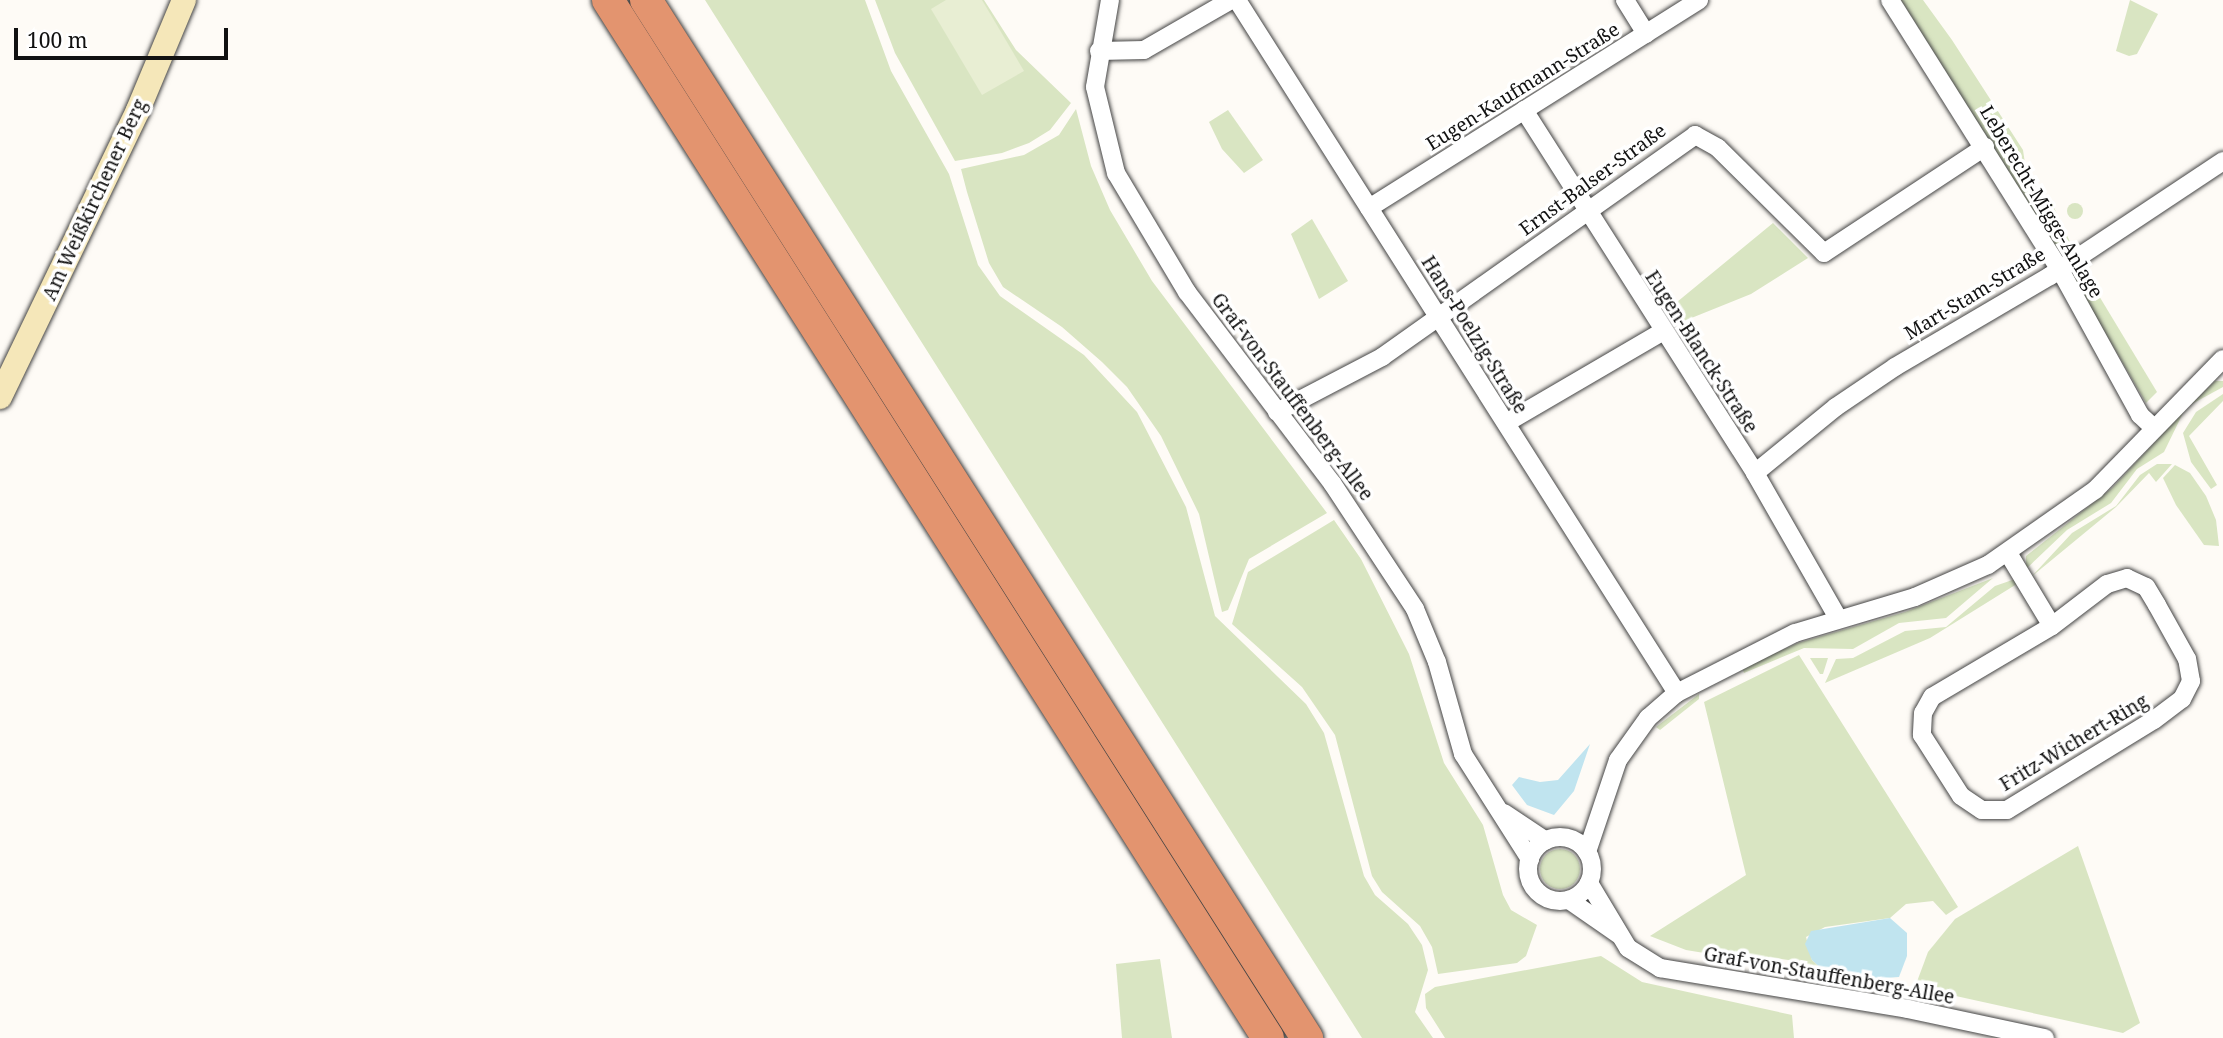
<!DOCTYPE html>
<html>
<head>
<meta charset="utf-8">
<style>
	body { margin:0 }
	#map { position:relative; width:2223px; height:1038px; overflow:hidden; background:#fefbf6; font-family:"Noto Serif",serif }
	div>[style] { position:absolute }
	.green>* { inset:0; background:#d9e5c2 }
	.round { border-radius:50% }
	.pitch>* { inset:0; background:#e8eed3 }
	.water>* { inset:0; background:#c0e4ef }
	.roads { filter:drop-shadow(0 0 2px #444) drop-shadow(0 0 2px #444) }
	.minor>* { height:18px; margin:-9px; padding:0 9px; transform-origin:9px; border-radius:9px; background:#fff }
	.minor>.ring { margin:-9px; padding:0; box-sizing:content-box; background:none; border:18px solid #fff; border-radius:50% }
	.secondary>* { height:24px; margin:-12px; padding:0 12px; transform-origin:12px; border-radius:12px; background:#f5e7b9 }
	.motorway>* { height:32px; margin:-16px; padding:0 16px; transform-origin:16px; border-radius:16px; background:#e3946f }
	span { translate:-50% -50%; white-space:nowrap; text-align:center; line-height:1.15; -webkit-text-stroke:7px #fff; paint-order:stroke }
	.street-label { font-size:19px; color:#111 }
	.scale { position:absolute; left:14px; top:28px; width:214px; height:32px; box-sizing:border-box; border:4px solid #111; border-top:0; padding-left:9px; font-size:21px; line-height:24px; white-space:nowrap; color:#111; -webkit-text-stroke:5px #fff; paint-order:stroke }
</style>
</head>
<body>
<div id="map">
	<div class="green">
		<i style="clip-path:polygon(705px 0,865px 0,891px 71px,949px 174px,978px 265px,1000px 296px,1084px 355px,1137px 412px,1186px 507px,1215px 616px,1306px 704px,1324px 733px,1364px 876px,1375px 895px,1408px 924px,1422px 945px,1428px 970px,1415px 1012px,1433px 1038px,1362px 1038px)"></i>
		<i style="clip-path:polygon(875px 0,984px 0,1016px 50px,1071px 103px,1050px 130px,1029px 143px,1002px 153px,955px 161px,895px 53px)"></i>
		<i style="clip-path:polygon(1901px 0,1923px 0,1952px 40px,2023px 150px,2027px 177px,2051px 201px,2070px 242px,2066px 248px,2057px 249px)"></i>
		<i style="clip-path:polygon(2130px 0,2158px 14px,2137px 54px,2129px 56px,2116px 51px)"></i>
		<i style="clip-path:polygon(1076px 109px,1091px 166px,1110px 210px,1152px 281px,1327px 513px,1249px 559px,1228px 610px,1222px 612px,1199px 514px,1161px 436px,1127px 387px,1102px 362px,1062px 327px,1003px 287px,989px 263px,967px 192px,961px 169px,1024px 155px,1059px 135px)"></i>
		<i style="clip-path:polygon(1228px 110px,1263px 160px,1244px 173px,1222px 149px,1209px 122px)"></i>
		<i class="round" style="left:2067px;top:203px;width:16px;height:16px"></i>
		<i style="clip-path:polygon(1312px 219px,1348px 281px,1319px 299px,1291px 234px)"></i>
		<i style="clip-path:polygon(1773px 223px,1808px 258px,1751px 294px,1679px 323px,1672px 315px,1679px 309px,1677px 302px)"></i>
		<i style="clip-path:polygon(2084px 271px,2157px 392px,2146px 403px,2073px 277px)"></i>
		<i style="clip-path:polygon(2215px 381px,2223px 381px,2223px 387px,2190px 405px)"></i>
		<i style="clip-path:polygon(2223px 394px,2223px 401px,2189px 436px,2217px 485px,2211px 489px,2191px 462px,2183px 433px,2196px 412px)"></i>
		<i style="clip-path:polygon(2184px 411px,2164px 452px,2137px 469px,2111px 503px,2067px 530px,2026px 569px,2026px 556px,2112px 488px)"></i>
		<i style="clip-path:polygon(2157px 464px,2172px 464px,2156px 482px,2149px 473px,2116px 507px,2031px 577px,2072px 533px,2116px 506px,2140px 475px)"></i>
		<i style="clip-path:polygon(2175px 465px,2190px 473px,2206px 496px,2216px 520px,2219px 546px,2204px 545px,2176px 505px,2163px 478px)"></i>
		<i style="clip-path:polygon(1334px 520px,1361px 559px,1409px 654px,1444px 763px,1483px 825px,1503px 895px,1511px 910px,1537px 925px,1526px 956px,1517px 963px,1438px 974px,1432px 947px,1420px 926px,1382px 892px,1372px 876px,1335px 735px,1302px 687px,1232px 624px,1248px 572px)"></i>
		<i style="clip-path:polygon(1993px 578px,1946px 618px,1899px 623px,1853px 649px,1804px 648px,1744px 673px,1742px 668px,1798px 643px,1905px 612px)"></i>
		<i style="clip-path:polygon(2018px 578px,2020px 582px,1930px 638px,1825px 683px,1836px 659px,1853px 658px,1905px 631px,1946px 627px,1995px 586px)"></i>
		<i style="clip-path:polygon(1799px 655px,1958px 907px,1946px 915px,1933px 901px,1906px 904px,1890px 918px,1825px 927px,1806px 937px,1812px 960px,1828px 975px,1801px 971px,1802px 962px,1767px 957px,1765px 963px,1686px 950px,1650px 936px,1746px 875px,1704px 702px)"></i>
		<i style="clip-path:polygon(1810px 658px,1828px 658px,1823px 674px,1820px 674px)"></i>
		<i style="clip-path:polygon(1699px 694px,1699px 699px,1660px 730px,1656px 727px)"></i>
		<i style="clip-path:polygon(2078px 846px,2140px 1023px,2123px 1033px,1915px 987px,1928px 952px,1955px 919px)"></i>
		<i class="round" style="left:1540px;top:849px;width:40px;height:40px"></i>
		<i style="clip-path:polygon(1601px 956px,1642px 982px,1792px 1015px,1794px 1038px,1445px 1038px,1426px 1008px,1425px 994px,1435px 987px)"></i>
		<i style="clip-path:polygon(1160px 959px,1172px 1038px,1122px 1038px,1116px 964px)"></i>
	</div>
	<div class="pitch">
		<i style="clip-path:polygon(946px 0,982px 0,1024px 71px,982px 95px,931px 9px)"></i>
	</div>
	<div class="water">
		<i style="clip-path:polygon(1590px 744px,1574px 791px,1554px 815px,1527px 805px,1512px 785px,1519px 777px,1540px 782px,1558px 780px)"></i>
		<i style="clip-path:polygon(1890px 918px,1907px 933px,1907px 956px,1899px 977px,1856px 980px,1828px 975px,1812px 960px,1805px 944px,1811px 931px)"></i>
	</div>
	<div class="roads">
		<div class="minor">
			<i style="left:1110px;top:0;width:88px;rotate:99.8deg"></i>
			<i style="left:1095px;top:87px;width:89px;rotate:76.3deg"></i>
			<i style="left:1116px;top:173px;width:139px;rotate:59.2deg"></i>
			<i style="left:1187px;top:292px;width:240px;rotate:52.8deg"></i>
			<i style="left:1332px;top:483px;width:151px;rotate:56.6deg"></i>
			<i style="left:1415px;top:609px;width:57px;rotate:67.5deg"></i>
			<i style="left:1437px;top:662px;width:96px;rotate:74.2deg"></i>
			<i style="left:1463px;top:754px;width:125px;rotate:57.5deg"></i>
			<i style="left:1237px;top:0;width:821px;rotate:57.59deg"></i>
			<i style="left:1625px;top:0;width:40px;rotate:58deg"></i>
			<i style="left:1890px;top:0;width:317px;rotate:57.8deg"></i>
			<i style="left:2059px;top:268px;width:168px;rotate:61.1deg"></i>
			<i style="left:2140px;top:415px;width:18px;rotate:43deg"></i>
			<i style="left:1099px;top:51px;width:45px;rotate:-1.3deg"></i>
			<i style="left:1144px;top:50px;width:100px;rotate:-29.9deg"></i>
			<i style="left:1524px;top:110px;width:430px;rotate:57.5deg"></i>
			<i style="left:1755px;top:473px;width:167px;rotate:60.2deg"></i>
			<i style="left:1369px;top:208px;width:390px;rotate:-32.2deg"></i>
			<i style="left:1277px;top:412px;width:119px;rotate:-27.6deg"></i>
			<i style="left:1382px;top:357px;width:384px;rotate:-35.3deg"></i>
			<i style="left:1695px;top:135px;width:26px;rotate:29deg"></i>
			<i style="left:1718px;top:148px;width:149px;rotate:44.7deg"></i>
			<i style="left:1824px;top:253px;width:193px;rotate:-33.4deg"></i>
			<i style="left:1506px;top:423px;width:181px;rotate:-30.3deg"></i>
			<i style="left:1755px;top:473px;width:104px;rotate:-39.2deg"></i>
			<i style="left:1836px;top:407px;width:71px;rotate:-34.1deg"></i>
			<i style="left:1895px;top:367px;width:180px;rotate:-30.4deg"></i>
			<i style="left:2050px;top:276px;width:208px;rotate:-33.6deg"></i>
			<i style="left:2008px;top:553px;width:85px;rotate:58.9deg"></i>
			<i style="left:2052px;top:626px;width:139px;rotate:149.4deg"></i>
			<i style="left:1932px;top:697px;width:18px;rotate:119deg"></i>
			<i style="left:1923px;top:713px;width:22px;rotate:93deg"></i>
			<i style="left:1922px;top:735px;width:72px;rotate:57.4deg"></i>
			<i style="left:1961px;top:796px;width:25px;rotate:34deg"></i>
			<i style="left:1982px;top:810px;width:25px"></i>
			<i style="left:2007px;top:810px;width:172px;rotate:-31.5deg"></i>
			<i style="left:2154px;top:720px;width:35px;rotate:-37deg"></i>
			<i style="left:2182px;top:699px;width:20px;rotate:-63deg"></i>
			<i style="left:2191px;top:681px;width:22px;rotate:-100deg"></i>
			<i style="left:2187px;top:659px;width:62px;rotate:-119.1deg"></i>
			<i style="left:2157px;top:605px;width:21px;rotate:-121deg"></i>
			<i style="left:2146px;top:587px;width:21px;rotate:-155deg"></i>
			<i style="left:2127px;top:578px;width:21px;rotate:163deg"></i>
			<i style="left:2107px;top:584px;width:69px;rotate:142.6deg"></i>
			<i style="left:1504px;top:813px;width:50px;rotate:33.7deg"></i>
			<i class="ring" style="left:1528px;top:837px;width:46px;height:46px"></i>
			<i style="left:1587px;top:852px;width:97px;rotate:-71.4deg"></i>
			<i style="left:1618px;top:760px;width:52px;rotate:-54.5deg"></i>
			<i style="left:1648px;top:718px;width:38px;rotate:-41deg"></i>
			<i style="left:1677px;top:693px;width:132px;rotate:-27deg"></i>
			<i style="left:1795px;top:633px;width:125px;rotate:-16.7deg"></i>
			<i style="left:1915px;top:597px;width:80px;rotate:-23.7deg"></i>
			<i style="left:1988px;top:565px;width:131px;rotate:-35deg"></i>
			<i style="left:2095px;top:490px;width:183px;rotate:-45.7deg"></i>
			<i style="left:1589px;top:883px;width:76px;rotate:59deg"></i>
			<i style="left:1628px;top:948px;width:38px;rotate:32deg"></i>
			<i style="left:1660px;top:968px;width:251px;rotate:9.4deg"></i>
			<i style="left:1908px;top:1009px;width:140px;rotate:12deg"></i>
			<i style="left:1569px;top:900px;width:60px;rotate:34.8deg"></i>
		</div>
		<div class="secondary">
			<i style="left:0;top:397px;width:318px;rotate:-64.3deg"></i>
			<i style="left:138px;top:110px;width:119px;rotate:-67.3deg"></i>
		</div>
		<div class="motorway">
			<i style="left:608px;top:0;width:1230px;rotate:57.55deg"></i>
			<i style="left:646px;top:0;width:1231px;rotate:57.51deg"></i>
		</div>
	</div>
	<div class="street-label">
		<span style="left:1523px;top:87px;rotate:-32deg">Eugen-Kaufmann-Straße</span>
		<span style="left:1593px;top:180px;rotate:-36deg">Ernst-Balser-Straße</span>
		<span style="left:95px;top:200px;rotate:-65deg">Am Weißkirchener Berg</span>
		<span style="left:2041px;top:202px;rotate:59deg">Leberecht-Migge-Anlage</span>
		<span style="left:1975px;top:294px;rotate:-31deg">Mart-Stam-Straße</span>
		<span style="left:1474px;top:335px;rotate:58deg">Hans-Poelzig-Straße</span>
		<span style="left:1701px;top:352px;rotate:57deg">Eugen-Blanck-Straße</span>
		<span style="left:1292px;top:397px;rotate:53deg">Graf-von-Stauffenberg-Allee</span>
		<span style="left:2074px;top:743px;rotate:-31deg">Fritz-Wichert-Ring</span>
		<span style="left:1829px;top:976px;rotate:10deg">Graf-von-Stauffenberg-Allee</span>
	</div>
	<div class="scale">100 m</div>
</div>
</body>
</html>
